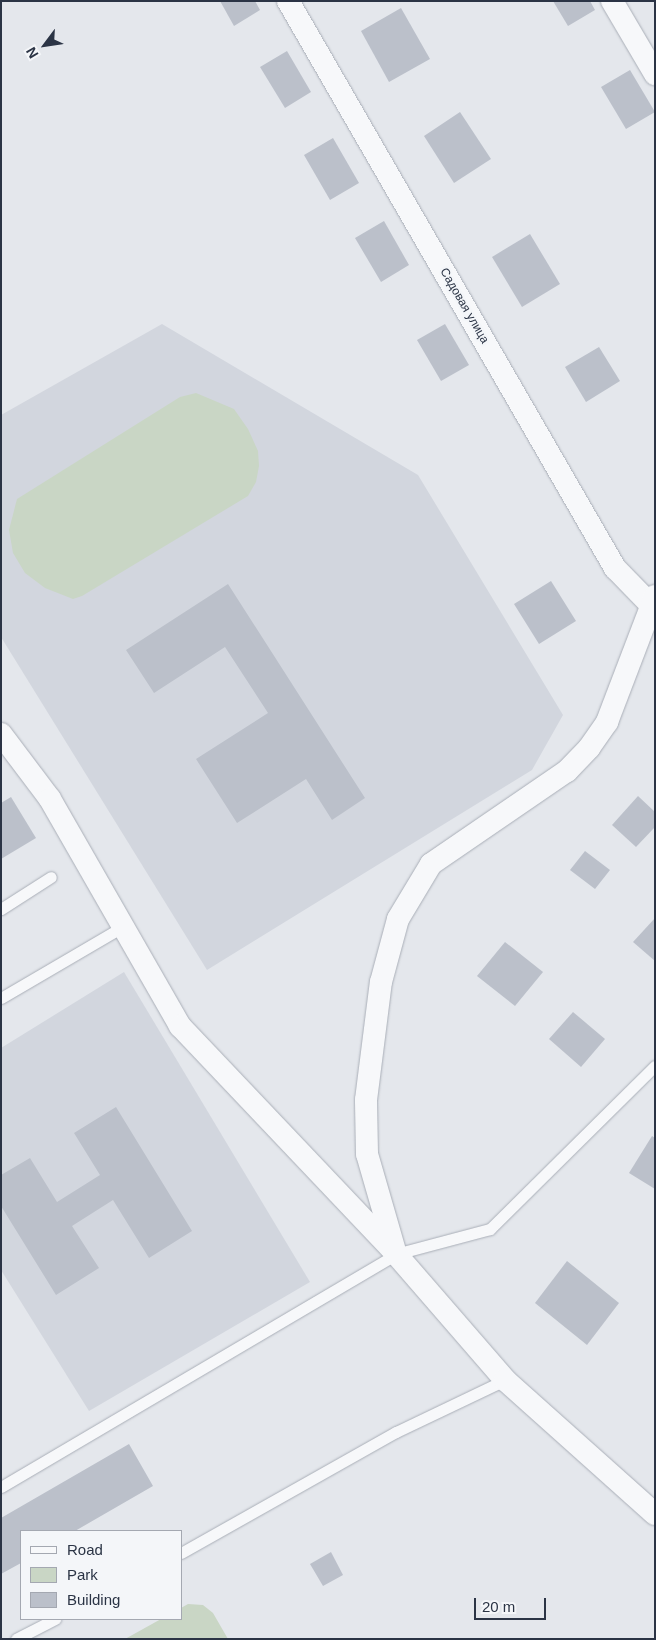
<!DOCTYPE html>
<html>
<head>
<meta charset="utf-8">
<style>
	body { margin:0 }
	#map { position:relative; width:656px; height:1640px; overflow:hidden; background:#e4e7ec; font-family:Helvetica,sans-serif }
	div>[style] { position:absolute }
	.built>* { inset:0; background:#d2d6de }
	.green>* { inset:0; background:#c9d6c5 }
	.building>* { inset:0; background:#bbc0ca }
	.roads { filter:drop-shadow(0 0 1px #a9aeb7) drop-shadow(0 0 1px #a9aeb7) }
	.service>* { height:11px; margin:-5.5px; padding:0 5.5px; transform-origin:5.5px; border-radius:5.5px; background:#f7f8fa }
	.minor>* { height:22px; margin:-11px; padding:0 11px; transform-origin:11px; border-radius:11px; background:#f7f8fa }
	span { translate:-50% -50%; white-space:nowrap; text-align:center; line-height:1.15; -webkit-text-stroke:4.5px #f4f6f9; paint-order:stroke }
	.street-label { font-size:12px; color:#2b3445 }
	.frame { position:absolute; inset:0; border:2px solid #2b3445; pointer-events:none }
	.legend { position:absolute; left:20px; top:1530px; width:162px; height:90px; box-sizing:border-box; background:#f4f6f9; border:1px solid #a4a8b1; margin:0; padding:6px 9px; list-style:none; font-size:15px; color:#2b3445 }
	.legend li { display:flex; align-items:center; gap:10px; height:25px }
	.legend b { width:25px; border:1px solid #a4a8b1 }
	.north { position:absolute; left:20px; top:20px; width:50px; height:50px; -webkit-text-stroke:4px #f4f6f9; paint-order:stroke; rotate:239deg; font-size:14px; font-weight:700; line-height:20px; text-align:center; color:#2b3445 }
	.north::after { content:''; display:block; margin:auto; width:18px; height:22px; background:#2b3445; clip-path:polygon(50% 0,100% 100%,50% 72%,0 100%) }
	.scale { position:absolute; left:474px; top:1598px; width:72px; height:22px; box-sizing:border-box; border:2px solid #2b3445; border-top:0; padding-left:6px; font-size:15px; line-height:18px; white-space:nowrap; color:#2b3445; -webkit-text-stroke:4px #f4f6f9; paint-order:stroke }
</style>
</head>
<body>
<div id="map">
	<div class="built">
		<i style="clip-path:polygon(162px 324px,418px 475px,563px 715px,532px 770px,207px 970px,1px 637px,1px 415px)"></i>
		<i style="clip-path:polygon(124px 972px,310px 1282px,89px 1411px,1px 1270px,1px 1048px)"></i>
	</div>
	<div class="green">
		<i style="clip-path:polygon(196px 393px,234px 409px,248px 429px,258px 451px,259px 466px,256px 482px,248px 496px,82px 596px,73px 599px,45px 588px,25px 573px,13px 553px,9px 530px,17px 499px,180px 397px)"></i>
		<i style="clip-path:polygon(188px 1604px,203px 1605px,213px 1613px,228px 1639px,125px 1639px,161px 1619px,181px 1619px,181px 1608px)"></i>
	</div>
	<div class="building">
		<i style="clip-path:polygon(220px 1px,255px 1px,260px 10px,234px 26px)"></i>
		<i style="clip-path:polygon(553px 1px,590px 1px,595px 10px,568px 26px)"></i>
		<i style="clip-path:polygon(401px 8px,430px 59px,389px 82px,361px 31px)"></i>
		<i style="clip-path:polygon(287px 51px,311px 92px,285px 108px,260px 67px)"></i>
		<i style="clip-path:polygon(630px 70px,655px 112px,626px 129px,601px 87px)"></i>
		<i style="clip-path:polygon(460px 112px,491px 159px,454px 183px,424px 136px)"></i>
		<i style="clip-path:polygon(333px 138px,359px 183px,330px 200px,304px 155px)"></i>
		<i style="clip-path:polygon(384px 221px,409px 265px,381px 282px,355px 238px)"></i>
		<i style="clip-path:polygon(530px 234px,560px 284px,522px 307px,492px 257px)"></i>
		<i style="clip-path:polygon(445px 324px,469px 365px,441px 381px,417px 340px)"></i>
		<i style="clip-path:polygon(599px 347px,620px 381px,586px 402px,565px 367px)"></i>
		<i style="clip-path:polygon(551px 581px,576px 621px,539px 644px,514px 604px)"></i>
		<i style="clip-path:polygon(228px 584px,365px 798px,332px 820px,306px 779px,237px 823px,196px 759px,268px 713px,225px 647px,154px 693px,126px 650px)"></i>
		<i style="clip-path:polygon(638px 796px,655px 812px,655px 827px,636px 847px,612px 825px)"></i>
		<i style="clip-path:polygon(11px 797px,36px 838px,1px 859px,1px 803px)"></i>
		<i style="clip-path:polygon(585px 851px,610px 870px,595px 889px,570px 870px)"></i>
		<i style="clip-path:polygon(655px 918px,655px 961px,633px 942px)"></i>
		<i style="clip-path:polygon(505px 942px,543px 972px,515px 1006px,477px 976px)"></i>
		<i style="clip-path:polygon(573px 1012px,605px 1039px,581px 1067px,549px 1039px)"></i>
		<i style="clip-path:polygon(116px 1107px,192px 1231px,149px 1258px,113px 1200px,72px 1226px,99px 1268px,56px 1295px,1px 1206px,1px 1175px,30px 1158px,57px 1202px,100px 1175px,74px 1133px)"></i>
		<i style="clip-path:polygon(652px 1136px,655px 1138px,655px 1189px,629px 1173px)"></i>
		<i style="clip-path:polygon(567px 1261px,619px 1303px,587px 1345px,535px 1303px)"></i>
		<i style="clip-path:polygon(129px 1444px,153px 1486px,75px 1531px,21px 1531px,21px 1563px,1px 1574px,1px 1518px)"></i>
		<i style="clip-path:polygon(331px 1552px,343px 1575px,323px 1586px,310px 1564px)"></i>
	</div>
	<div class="roads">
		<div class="service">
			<i style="left:1px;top:909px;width:59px;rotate:-32.6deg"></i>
			<i style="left:1px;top:998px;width:139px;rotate:-30.3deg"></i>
			<i style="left:1px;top:1487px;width:459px;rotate:-30.5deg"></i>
			<i style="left:396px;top:1254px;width:97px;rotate:-14.9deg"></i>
			<i style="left:490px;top:1229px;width:232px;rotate:-44.7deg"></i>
			<i style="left:181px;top:1553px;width:247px;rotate:-29.4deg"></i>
			<i style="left:396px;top:1432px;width:121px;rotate:-25.5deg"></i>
			<i style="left:16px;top:1639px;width:44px;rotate:-27.1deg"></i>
		</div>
		<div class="minor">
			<i style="left:288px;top:1px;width:655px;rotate:60.03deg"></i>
			<i style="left:615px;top:568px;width:50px;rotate:45.8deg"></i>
			<i style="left:612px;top:1px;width:85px;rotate:59.5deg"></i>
			<i style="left:1px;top:734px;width:81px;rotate:53deg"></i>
			<i style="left:50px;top:799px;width:262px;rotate:60.2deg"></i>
			<i style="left:180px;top:1026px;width:314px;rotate:46.5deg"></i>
			<i style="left:396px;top:1254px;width:167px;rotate:49.1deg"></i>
			<i style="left:505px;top:1380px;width:201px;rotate:41.8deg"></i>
			<i style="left:395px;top:1251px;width:101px;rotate:-106.1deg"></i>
			<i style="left:367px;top:1154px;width:54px;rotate:-91.1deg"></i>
			<i style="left:366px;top:1100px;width:119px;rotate:-82.8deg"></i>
			<i style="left:381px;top:982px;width:65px;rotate:-74.9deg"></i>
			<i style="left:398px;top:919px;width:64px;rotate:-59deg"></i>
			<i style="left:431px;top:864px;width:165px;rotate:-34.4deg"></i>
			<i style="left:567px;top:771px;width:32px;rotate:-46deg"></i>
			<i style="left:589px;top:748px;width:32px;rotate:-55deg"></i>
			<i style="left:607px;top:722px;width:135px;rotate:-69.1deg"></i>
		</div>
	</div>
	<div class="street-label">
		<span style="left:464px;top:306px;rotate:60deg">Садовая улица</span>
	</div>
	<div class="frame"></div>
	<ul class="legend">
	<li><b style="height:6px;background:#f7f8fa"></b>Road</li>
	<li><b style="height:14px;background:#c9d6c5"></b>Park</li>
	<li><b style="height:14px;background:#bbc0ca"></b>Building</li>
	</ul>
	<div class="north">N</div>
	<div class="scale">20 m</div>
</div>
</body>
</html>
